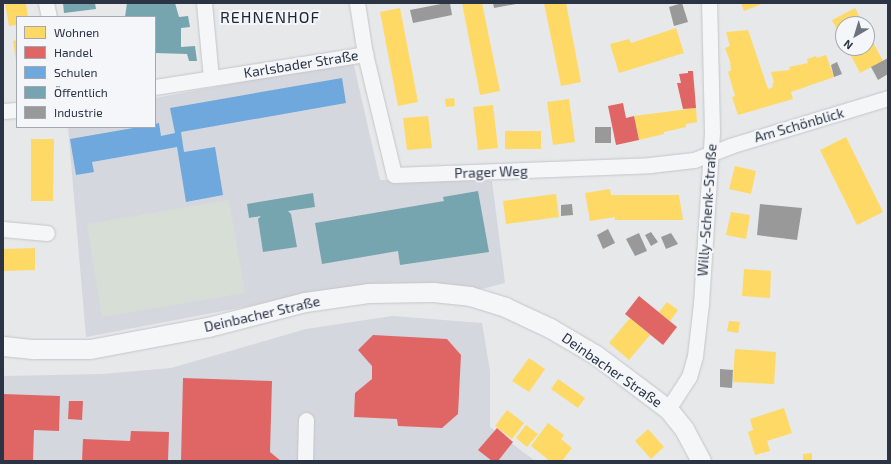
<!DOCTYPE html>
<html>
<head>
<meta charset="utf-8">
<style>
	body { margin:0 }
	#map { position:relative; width:891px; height:464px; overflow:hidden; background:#e6e8ea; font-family:"Exo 2",sans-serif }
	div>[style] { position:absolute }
	.built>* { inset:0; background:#d4d7dd }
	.green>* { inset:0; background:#d6ded6 }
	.homes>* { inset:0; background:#ffd966 }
	.shops>* { inset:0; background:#e06666 }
	.schools>* { inset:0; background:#6fa8dc }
	.public>* { inset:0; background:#76a5af }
	.industry>* { inset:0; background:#999 }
	.roads { filter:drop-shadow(0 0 1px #c4c6c8) drop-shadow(0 0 1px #c4c6c8) }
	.minor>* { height:15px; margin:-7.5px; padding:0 7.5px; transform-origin:7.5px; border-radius:7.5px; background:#f5f6f7 }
	.tertiary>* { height:19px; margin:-9.5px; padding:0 9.5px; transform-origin:9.5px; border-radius:9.5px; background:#f5f6f7 }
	span { translate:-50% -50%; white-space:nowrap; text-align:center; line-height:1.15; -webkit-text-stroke:4px #f4f6f9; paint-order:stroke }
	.street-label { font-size:14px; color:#2b3445 }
	.quarter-label { font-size:16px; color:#1d2536; letter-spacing:1px }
	.frame { position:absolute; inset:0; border:4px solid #2b3445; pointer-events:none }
	.legend { position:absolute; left:16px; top:16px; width:140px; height:112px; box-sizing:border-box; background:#f4f6f9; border:1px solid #a4a8b1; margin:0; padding:5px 7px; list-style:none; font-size:12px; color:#2b3445 }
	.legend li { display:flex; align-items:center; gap:8px; height:20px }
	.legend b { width:20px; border:1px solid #a4a8b1 }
	.north { position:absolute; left:835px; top:16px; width:40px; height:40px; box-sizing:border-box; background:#f4f6f9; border:1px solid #a4a8b1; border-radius:50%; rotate:218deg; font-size:11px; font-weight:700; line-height:16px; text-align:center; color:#2b3445 }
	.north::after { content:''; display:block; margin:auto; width:14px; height:18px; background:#6c737f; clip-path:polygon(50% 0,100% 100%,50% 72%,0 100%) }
</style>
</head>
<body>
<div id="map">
	<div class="built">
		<i style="clip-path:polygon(353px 61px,380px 180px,492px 181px,505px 283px,482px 289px,433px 283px,271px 302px,86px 337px,68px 127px,155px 127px,155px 98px)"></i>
		<i style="clip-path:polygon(392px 316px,482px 323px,490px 371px,490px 427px,535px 461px,3px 461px,3px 376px,102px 374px,171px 368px,306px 329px)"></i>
	</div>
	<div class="green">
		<i style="clip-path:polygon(229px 200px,245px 293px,102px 317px,87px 224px)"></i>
	</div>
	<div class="homes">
		<i style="clip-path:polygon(5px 3px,26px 3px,28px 17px,17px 17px,17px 25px,9px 26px)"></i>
		<i style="clip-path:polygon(462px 3px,482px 3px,500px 91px,480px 95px)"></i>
		<i style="clip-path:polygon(544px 3px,566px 3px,581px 82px,561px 86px)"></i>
		<i style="clip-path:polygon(741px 3px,764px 3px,744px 11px)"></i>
		<i style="clip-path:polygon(400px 8px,418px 102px,398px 106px,380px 12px)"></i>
		<i style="clip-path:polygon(855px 8px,863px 24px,843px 24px,843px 40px,832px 20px)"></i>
		<i style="clip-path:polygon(676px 28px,684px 53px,619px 73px,610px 44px,629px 39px,631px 43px)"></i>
		<i style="clip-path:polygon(748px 30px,768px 89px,773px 87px,772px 84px,774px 83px,771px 72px,790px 70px,789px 67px,808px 63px,807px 59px,816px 56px,817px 58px,826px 55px,834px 77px,791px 92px,793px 99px,738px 115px,732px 97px,735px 96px,728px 72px,731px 70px,730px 61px,725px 48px,730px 46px,726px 32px)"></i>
		<i style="clip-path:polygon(867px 31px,883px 61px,860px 73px,847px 48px,867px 48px)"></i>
		<i style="clip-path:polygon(17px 40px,17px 61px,16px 61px,13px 41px)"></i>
		<i style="clip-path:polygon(454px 98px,455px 106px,446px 107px,445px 99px)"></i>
		<i style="clip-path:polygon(569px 99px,575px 142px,553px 145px,547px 102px)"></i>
		<i style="clip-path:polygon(493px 105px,498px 148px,478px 150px,473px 107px)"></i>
		<i style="clip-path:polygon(696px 108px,697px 122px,686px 124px,686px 127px,664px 132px,664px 134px,639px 140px,634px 116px)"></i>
		<i style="clip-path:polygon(428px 116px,432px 148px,407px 150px,403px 118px)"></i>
		<i style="clip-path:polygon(505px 131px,541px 131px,541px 149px,505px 149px)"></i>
		<i style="clip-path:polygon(846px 137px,883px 212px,857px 225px,820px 150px)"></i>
		<i style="clip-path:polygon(31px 139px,54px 139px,53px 201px,31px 201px)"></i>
		<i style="clip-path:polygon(735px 166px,756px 171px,751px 194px,729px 189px)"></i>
		<i style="clip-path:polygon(610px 189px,611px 195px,679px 195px,683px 220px,615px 220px,615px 217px,590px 221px,585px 193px)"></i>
		<i style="clip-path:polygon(556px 194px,559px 217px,506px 224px,503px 201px)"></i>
		<i style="clip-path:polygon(731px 212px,750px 215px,746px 239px,726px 235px)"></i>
		<i style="clip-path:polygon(35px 248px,35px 270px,3px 271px,3px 249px)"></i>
		<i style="clip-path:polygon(744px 269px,771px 271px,770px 298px,742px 296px)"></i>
		<i style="clip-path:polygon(667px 302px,678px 310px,670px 321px,659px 312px)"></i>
		<i style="clip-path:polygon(630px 318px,650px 335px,629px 360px,609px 343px)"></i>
		<i style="clip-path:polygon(729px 321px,740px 322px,738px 333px,727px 331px)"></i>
		<i style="clip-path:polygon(735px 349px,776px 352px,774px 384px,733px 382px)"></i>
		<i style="clip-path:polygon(529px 358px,545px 369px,529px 392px,512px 381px)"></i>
		<i style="clip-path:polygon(558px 379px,585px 398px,578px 408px,551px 389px)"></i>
		<i style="clip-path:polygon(784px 408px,792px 433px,767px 441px,770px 451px,755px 455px,748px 432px,753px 430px,750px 419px)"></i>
		<i style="clip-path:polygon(507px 410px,524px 423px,512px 439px,495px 426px)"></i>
		<i style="clip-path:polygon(548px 423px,564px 435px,561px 439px,572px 448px,562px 461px,550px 461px,531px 446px)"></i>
		<i style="clip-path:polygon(526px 425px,538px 434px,527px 447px,516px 438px)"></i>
		<i style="clip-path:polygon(648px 429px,664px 447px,651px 459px,635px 441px)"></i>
		<i style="clip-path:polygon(812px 453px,812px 461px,803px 461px,803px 454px)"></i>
	</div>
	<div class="shops">
		<i style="clip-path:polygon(688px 71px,693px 71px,696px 108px,683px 109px,677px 83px,681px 83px,679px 74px,688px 73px)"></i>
		<i style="clip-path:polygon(623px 103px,626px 118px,634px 116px,639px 140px,616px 145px,608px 106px)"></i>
		<i style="clip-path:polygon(639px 296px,677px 327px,663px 345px,625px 314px)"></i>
		<i style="clip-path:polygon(373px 335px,447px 339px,461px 355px,458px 414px,442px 428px,398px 426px,397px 419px,354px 417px,355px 393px,372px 379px,372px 366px,358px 350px)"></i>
		<i style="clip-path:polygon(183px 378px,272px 381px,270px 452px,281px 461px,181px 461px)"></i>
		<i style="clip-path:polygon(3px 394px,60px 396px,59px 431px,34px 430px,33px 461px,3px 461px)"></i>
		<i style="clip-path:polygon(69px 401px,83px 401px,82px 420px,68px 419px)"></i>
		<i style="clip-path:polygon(497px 428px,513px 442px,498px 461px,492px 461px,478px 450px)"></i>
		<i style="clip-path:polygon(131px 431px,169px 432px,168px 461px,82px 461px,83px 439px,130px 441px)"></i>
	</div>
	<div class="schools">
		<i style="clip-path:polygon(342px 78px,346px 103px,181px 132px,184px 152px,215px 147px,223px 195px,186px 202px,177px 147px,92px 162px,94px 172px,76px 175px,70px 139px,139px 127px,155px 127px,155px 124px,159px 123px,161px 136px,175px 133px,170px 108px)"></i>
	</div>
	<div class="public">
		<i style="clip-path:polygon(63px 3px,95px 3px,96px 9px,64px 13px)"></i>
		<i style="clip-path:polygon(127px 3px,175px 3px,179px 17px,188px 16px,190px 27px,181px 28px,181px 47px,195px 46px,197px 61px,189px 61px,187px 54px,155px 53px,155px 17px,125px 17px)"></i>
		<i style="clip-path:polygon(478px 191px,489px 252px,400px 265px,398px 251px,322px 264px,315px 223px,444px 201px,443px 197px)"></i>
		<i style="clip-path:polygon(313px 193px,315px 207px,288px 211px,291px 214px,297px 247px,263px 252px,258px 219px,261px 216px,249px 218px,247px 204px)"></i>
	</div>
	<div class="industry">
		<i style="clip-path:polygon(446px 3px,450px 3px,452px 15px,413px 23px,410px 10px)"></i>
		<i style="clip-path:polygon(493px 3px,516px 3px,516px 4px,494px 8px)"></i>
		<i style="clip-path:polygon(682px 3px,688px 22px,674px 26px,669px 7px)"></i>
		<i style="clip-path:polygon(888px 58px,888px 74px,878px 80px,871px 67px)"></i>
		<i style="clip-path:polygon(837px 62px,842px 74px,834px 77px,831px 65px)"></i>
		<i style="clip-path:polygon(595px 127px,611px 127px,611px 143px,595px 143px)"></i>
		<i style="clip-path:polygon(572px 204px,573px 215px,561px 216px,561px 205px)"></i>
		<i style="clip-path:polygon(760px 204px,802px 208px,797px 240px,757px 235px)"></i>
		<i style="clip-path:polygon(608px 229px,615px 243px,603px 249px,597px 235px)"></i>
		<i style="clip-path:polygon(651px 232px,658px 242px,651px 246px,645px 235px)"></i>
		<i style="clip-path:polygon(639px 233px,647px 251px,635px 256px,626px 239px)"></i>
		<i style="clip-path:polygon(671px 233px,678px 244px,666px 249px,661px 237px)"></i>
		<i style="clip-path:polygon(720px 369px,733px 370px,732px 388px,720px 387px)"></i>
	</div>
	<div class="roads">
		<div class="minor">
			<i style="left:46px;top:3px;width:14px;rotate:78deg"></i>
			<i style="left:204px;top:3px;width:75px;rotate:84.7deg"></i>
			<i style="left:357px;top:3px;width:52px;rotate:81.1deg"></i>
			<i style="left:365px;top:54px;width:124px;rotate:76.5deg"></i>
			<i style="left:394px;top:175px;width:256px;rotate:-2.2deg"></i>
			<i style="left:650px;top:165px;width:44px;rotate:-6.5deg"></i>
			<i style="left:694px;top:160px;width:39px;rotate:-21deg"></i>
			<i style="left:730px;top:146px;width:165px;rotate:-16.9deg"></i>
			<i style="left:155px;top:87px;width:213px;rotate:-8.9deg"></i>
			<i style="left:3px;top:111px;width:14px;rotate:-4deg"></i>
			<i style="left:3px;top:229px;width:44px;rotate:5.2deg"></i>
			<i style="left:668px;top:409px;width:38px;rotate:-57deg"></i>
			<i style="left:689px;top:377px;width:22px;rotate:-74deg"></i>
			<i style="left:695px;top:356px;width:53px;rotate:-83.5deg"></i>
			<i style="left:701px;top:303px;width:172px;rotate:-86.3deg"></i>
			<i style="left:712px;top:131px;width:128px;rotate:-91.3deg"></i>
			<i style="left:305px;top:461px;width:41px;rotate:-88.6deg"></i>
		</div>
		<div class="tertiary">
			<i style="left:3px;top:346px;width:30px;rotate:6deg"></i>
			<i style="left:33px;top:349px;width:57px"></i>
			<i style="left:90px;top:349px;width:120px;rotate:-10.6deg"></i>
			<i style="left:208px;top:327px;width:100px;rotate:-14.5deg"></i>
			<i style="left:305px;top:302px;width:65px;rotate:-8deg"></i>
			<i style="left:369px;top:293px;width:64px;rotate:-0.9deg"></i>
			<i style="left:433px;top:292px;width:37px;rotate:6deg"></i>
			<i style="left:470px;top:296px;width:37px;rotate:17deg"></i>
			<i style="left:505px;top:307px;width:50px;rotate:25deg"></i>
			<i style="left:550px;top:328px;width:53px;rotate:30.4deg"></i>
			<i style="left:596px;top:355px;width:90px;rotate:36.9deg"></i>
			<i style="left:668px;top:409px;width:26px;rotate:51deg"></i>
			<i style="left:684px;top:429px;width:36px;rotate:62deg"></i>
		</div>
	</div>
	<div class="street-label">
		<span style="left:301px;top:64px;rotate:-9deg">Karlsbader Straße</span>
		<span style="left:799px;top:125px;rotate:-16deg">Am Schönblick</span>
		<span style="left:491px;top:172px;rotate:-2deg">Prager Weg</span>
		<span style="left:707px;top:210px;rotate:-86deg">Willy-Schenk-Straße</span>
		<span style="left:262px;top:314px;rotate:-13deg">Deinbacher Straße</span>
		<span style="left:612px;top:370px;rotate:35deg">Deinbacher Straße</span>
	</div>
	<div class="quarter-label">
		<span style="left:270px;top:17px">REHNENHOF</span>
	</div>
	<div class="frame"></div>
	<ul class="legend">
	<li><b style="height:11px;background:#ffd966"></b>Wohnen</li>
	<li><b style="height:11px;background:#e06666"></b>Handel</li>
	<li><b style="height:11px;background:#6fa8dc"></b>Schulen</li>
	<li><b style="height:11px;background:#76a5af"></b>Öffentlich</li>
	<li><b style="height:11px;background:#999"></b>Industrie</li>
	</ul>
	<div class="north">N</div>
</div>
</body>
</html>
